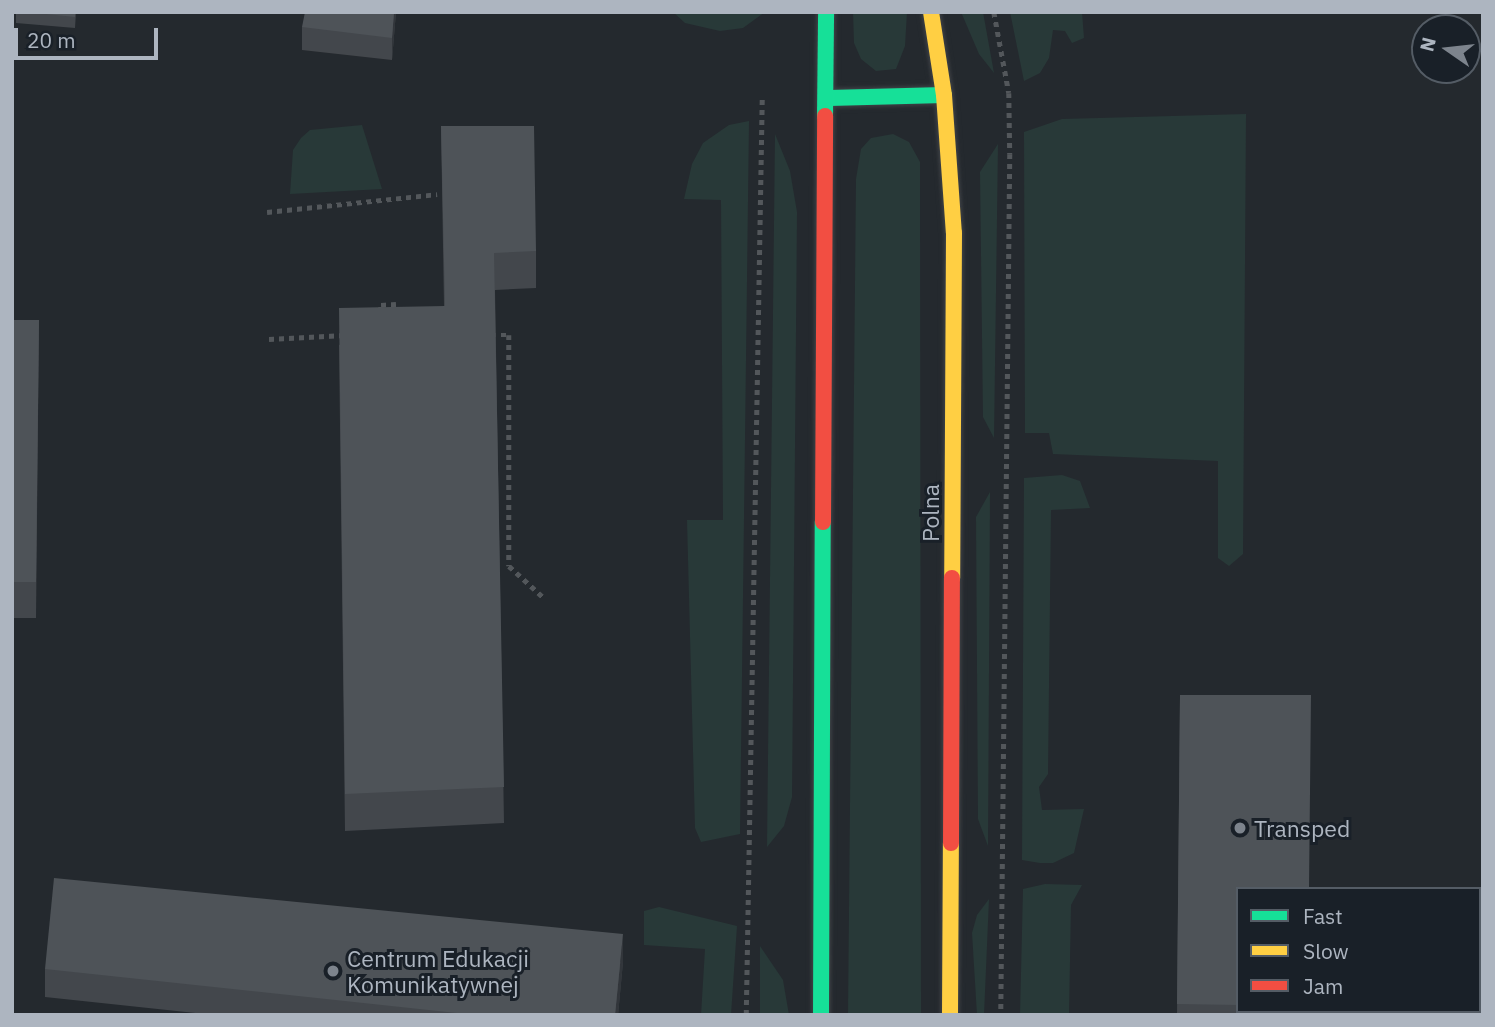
<!DOCTYPE html>
<html>
<head>
<meta charset="utf-8">
<style>
	body { margin:0 }
	#map { position:relative; width:1495px; height:1027px; overflow:hidden; background:#24292e; font-family:"IBM Plex Sans",sans-serif }
	div>[style] { position:absolute }
	.green>* { inset:0; background:#283938 }
	.path>* { height:4.5px; margin-top:-2.25px; transform-origin:0; background:repeating-linear-gradient(90deg,#53575b 0 5px,transparent 0 10px) }
	.roads { filter:drop-shadow(0 0 2px #404347) drop-shadow(0 0 2px #404347) }
	.fast>* { height:16px; margin:-8px; padding:0 8px; transform-origin:8px; border-radius:8px; background:#16e098 }
	.slow>* { height:16px; margin:-8px; padding:0 8px; transform-origin:8px; border-radius:8px; background:#ffcf43 }
	.jam>* { height:16px; margin:-8px; padding:0 8px; transform-origin:8px; border-radius:8px; background:#f24e42 }
	.wall>* { inset:0; background:#43474c }
	.shaded-wall>* { inset:0; background:#32363b }
	.building>* { inset:0; background:#4e5358 }
	.dots>* { width:19px; height:19px; translate:-50% -50%; box-sizing:border-box; border:4px solid #192028; border-radius:50% }
	span { translate:-50% -50%; white-space:nowrap; text-align:center; line-height:1.15; -webkit-text-stroke:6px #192028; paint-order:stroke }
	.street-label { font-size:23px; color:#adb5c0 }
	.poi-label { font-size:23px; color:#adb5c0 }
	.left { translate:0 -50%; text-align:left }
	.frame { position:absolute; inset:0; border:14px solid #adb5c0; pointer-events:none }
	.legend { position:absolute; left:1236px; top:887px; width:245px; height:126px; box-sizing:border-box; background:#192028; border:2px solid #545c65; margin:0; padding:9px 12px; list-style:none; font-size:21px; color:#adb5c0 }
	.legend li { display:flex; align-items:center; gap:14px; height:35px }
	.legend b { width:35px; border:2px solid #545c65 }
	.north { position:absolute; left:1411px; top:14px; width:70px; height:70px; box-sizing:border-box; background:#192028; border:2px solid #545c65; border-radius:50%; rotate:284deg; font-size:19px; font-weight:700; line-height:28px; text-align:center; color:#adb5c0 }
	.north::after { content:''; display:block; margin:auto; width:24px; height:32px; background:#7d848d; clip-path:polygon(50% 0,100% 100%,50% 72%,0 100%) }
	.scale { position:absolute; left:14px; top:28px; width:144px; height:32px; box-sizing:border-box; border:4px solid #adb5c0; border-top:0; padding-left:9px; font-size:21px; line-height:24px; white-space:nowrap; color:#adb5c0; -webkit-text-stroke:5px #192028; paint-order:stroke }
</style>
</head>
<body>
<div id="map">
	<div class="green">
		<i style="clip-path:polygon(673px 12px,765px 12px,743px 28px,720px 31px,685px 23px)"></i>
		<i style="clip-path:polygon(853px 12px,907px 12px,905px 46px,896px 69px,876px 71px,861px 59px,854px 43px)"></i>
		<i style="clip-path:polygon(961px 12px,983px 12px,994px 73px,979px 54px)"></i>
		<i style="clip-path:polygon(1010px 12px,1082px 12px,1084px 38px,1072px 43px,1065px 31px,1053px 30px,1049px 58px,1040px 73px,1024px 81px)"></i>
		<i style="clip-path:polygon(1246px 114px,1243px 554px,1229px 566px,1218px 558px,1218px 461px,1053px 454px,1049px 433px,1025px 433px,1024px 132px,1062px 119px)"></i>
		<i style="clip-path:polygon(749px 121px,740px 834px,701px 842px,695px 828px,687px 520px,723px 520px,721px 200px,684px 199px,692px 164px,703px 143px,729px 125px)"></i>
		<i style="clip-path:polygon(362px 125px,382px 189px,290px 194px,293px 150px,301px 138px,310px 130px)"></i>
		<i style="clip-path:polygon(775px 134px,790px 171px,797px 212px,792px 797px,784px 826px,767px 847px)"></i>
		<i style="clip-path:polygon(893px 134px,909px 142px,920px 162px,921px 1015px,848px 1015px,856px 179px,861px 149px,871px 138px)"></i>
		<i style="clip-path:polygon(998px 144px,994px 438px,983px 417px,980px 172px)"></i>
		<i style="clip-path:polygon(1062px 475px,1080px 481px,1090px 508px,1051px 510px,1048px 774px,1039px 787px,1042px 810px,1084px 809px,1074px 853px,1053px 863px,1040px 863px,1022px 860px,1024px 478px)"></i>
		<i style="clip-path:polygon(990px 492px,988px 846px,978px 819px,976px 517px)"></i>
		<i style="clip-path:polygon(1045px 884px,1082px 885px,1071px 905px,1069px 1015px,1020px 1015px,1023px 889px)"></i>
		<i style="clip-path:polygon(989px 899px,984px 1015px,977px 1015px,972px 933px,977px 915px)"></i>
		<i style="clip-path:polygon(659px 907px,737px 926px,731px 1015px,701px 1015px,705px 949px,644px 945px,644px 911px)"></i>
		<i style="clip-path:polygon(760px 946px,783px 980px,789px 1015px,760px 1015px)"></i>
	</div>
	<div class="path">
		<i style="left:994px;top:12px;width:82px;rotate:79.5deg"></i>
		<i style="left:1009px;top:93px;width:61px;rotate:89.1deg"></i>
		<i style="left:1010px;top:154px;width:861px;rotate:90.6deg"></i>
		<i style="left:267px;top:212px;width:171px;rotate:-6deg"></i>
		<i style="left:380px;top:312px;width:7px;rotate:-82deg"></i>
		<i style="left:381px;top:305px;width:15px;rotate:-4deg"></i>
		<i style="left:491px;top:335px;width:18px"></i>
		<i style="left:509px;top:335px;width:231px;rotate:90deg"></i>
		<i style="left:509px;top:566px;width:46px;rotate:42.4deg"></i>
		<i style="left:269px;top:339px;width:76px;rotate:-3deg"></i>
		<i style="left:746px;top:1015px;width:920px;rotate:-89deg"></i>
	</div>
	<div class="roads">
		<div class="fast">
			<i style="left:829px;top:98px;width:115px;rotate:-1.5deg"></i>
			<i style="left:825px;top:116px;width:104px;rotate:-89.4deg"></i>
			<i style="left:821px;top:1015px;width:493px;rotate:-89.8deg"></i>
		</div>
		<div class="slow">
			<i style="left:931px;top:12px;width:84px;rotate:81.1deg"></i>
			<i style="left:944px;top:95px;width:138px;rotate:85.9deg"></i>
			<i style="left:954px;top:233px;width:345px;rotate:90.3deg"></i>
			<i style="left:950px;top:1015px;width:172px;rotate:-89.7deg"></i>
		</div>
		<div class="jam">
			<i style="left:823px;top:522px;width:406px;rotate:-89.7deg"></i>
			<i style="left:951px;top:843px;width:265px;rotate:-89.8deg"></i>
		</div>
	</div>
	<div class="wall">
		<i style="clip-path:polygon(16px 12px,76px 12px,75px 28px,16px 23px)"></i>
		<i style="clip-path:polygon(396px 12px,392px 60px,302px 50px,302px 27px)"></i>
		<i style="clip-path:polygon(441px 126px,536px 251px,536px 288px,495px 290px,504px 823px,345px 831px,339px 345px,444px 306px)"></i>
		<i style="clip-path:polygon(12px 320px,39px 320px,36px 618px,12px 618px)"></i>
		<i style="clip-path:polygon(1180px 695px,1238px 889px,1238px 1011px,1309px 1011px,1309px 1015px,1177px 1015px)"></i>
		<i style="clip-path:polygon(623px 962px,618px 1015px,214px 1015px,45px 997px,45px 969px)"></i>
	</div>
	<div class="shaded-wall">
		<i style="clip-path:polygon(394px 12px,396px 12px,392px 60px,392px 38px)"></i>
		<i style="clip-path:polygon(623px 934px,623px 962px,618px 1015px,615px 1015px)"></i>
	</div>
	<div class="building">
		<i style="clip-path:polygon(27px 12px,75px 12px,75px 17px)"></i>
		<i style="clip-path:polygon(305px 12px,394px 12px,392px 38px,302px 27px)"></i>
		<i style="clip-path:polygon(441px 126px,534px 126px,536px 251px,494px 253px,504px 787px,345px 794px,339px 308px,445px 306px)"></i>
		<i style="clip-path:polygon(12px 320px,39px 320px,36px 582px,12px 582px)"></i>
		<i style="clip-path:polygon(1180px 695px,1311px 695px,1309px 889px,1238px 889px,1238px 1005px,1177px 1004px)"></i>
		<i style="clip-path:polygon(54px 878px,623px 934px,615px 1015px,475px 1015px,45px 969px)"></i>
	</div>
	<div class="dots">
		<i style="left:1240px;top:828px;background:#7d848d"></i>
		<i style="left:333px;top:971px;background:#7d848d"></i>
	</div>
	<div class="street-label">
		<span style="left:930px;top:513px;rotate:-90deg">Polna</span>
	</div>
	<div class="poi-label">
		<span class="left" style="left:1254px;top:828px">Transped</span>
		<span class="left" style="left:347px;top:971px">Centrum Edukacji<br>Komunikatywnej</span>
	</div>
	<div class="frame"></div>
	<ul class="legend">
	<li><b style="height:9px;background:#16e098"></b>Fast</li>
	<li><b style="height:9px;background:#ffcf43"></b>Slow</li>
	<li><b style="height:9px;background:#f24e42"></b>Jam</li>
	</ul>
	<div class="north">N</div>
	<div class="scale">20 m</div>
</div>
</body>
</html>
